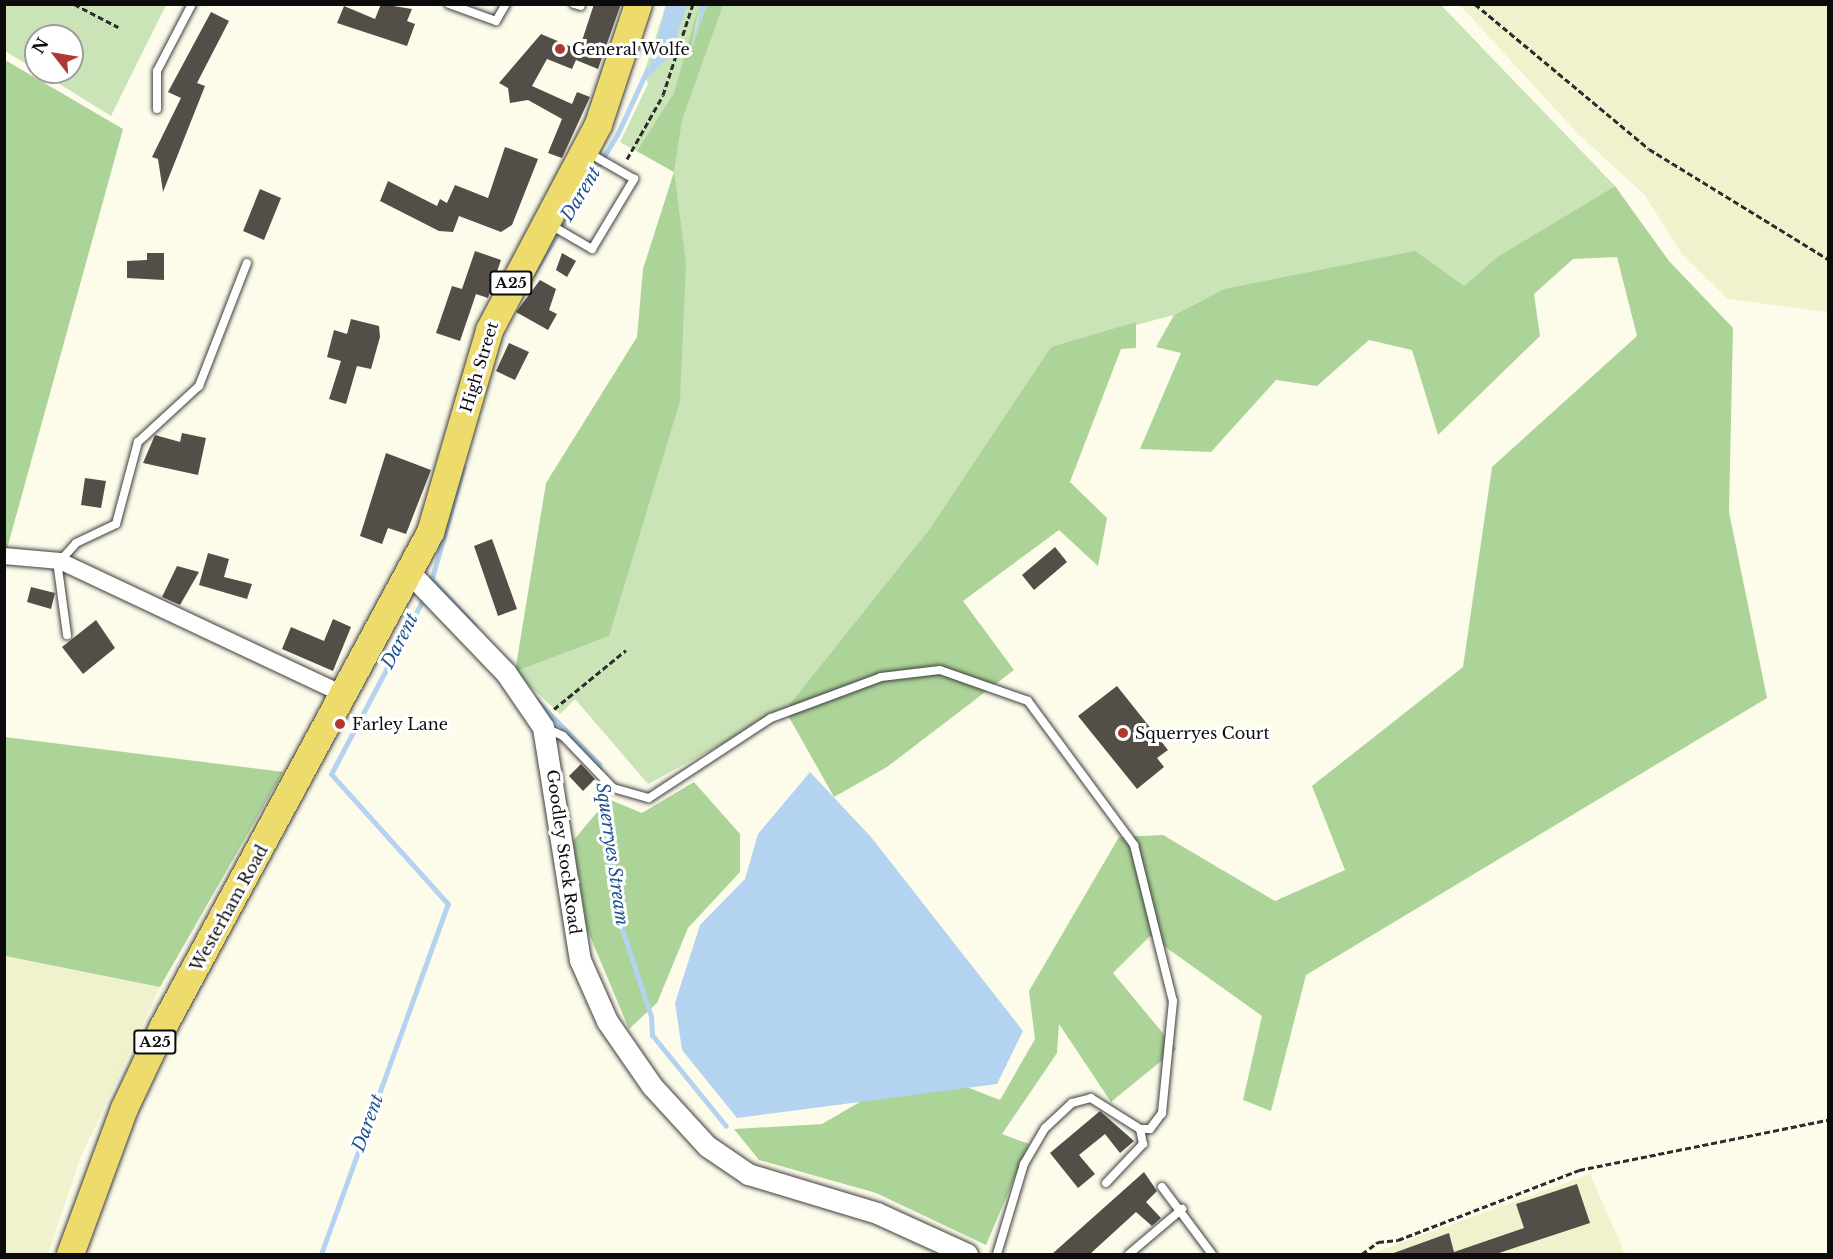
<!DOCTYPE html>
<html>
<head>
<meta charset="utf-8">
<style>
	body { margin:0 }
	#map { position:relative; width:1833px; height:1259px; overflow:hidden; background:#fdfceb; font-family:"Libre Baskerville",serif }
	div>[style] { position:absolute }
	.farmland>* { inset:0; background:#f0f1cd }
	.green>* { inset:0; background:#cae4b8 }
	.forest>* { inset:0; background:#acd498 }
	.water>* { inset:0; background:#b4d3f0 }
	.stream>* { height:5px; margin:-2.5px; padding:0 2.5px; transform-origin:2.5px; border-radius:2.5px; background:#b4d3f0 }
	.building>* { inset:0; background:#534e48 }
	.path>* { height:3px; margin-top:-1.5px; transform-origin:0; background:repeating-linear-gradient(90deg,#2d2d2d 0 6px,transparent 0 9px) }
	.roads { filter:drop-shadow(0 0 2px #3e3e3e) drop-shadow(0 0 2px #3e3e3e) }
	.service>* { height:8px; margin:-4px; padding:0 4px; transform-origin:4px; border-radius:4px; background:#fff }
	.minor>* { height:16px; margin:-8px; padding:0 8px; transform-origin:8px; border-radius:8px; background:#fff }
	.tertiary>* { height:21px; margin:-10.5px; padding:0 10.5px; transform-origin:10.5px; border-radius:10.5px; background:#fff }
	.primary>* { height:27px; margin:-13.5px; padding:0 13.5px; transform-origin:13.5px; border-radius:13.5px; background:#eddc6b }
	.dots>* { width:16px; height:16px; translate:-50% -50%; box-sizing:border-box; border:3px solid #fff; border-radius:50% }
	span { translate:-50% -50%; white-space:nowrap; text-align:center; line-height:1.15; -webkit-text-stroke:6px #fff; paint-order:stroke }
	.shield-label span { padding:2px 4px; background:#fff; border:2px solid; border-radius:4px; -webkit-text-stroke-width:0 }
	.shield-label { font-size:15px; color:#0b0b0b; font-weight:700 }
	.poi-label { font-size:16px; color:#0b0b0b }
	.left { translate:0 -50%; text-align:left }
	.street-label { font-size:16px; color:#0b0b0b }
	.water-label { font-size:18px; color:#205391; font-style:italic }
	.frame { position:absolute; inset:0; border:6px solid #0b0b0b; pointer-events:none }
	.north { position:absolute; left:24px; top:24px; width:60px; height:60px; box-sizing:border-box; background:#fff; border:2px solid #9d9d9d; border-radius:50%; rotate:301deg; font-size:16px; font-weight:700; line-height:24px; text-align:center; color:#0b0b0b }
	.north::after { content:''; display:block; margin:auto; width:21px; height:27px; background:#af382f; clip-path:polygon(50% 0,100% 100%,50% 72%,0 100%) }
</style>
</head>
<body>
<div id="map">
	<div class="farmland">
		<i style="clip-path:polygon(1460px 5px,1828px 5px,1828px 312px,1728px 299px,1682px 254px,1644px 194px,1578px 134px)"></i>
		<i style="clip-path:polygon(4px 956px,160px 987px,80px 1159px,48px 1254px,5px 1254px)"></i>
		<i style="clip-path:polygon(1590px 1174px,1625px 1254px,1376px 1254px,1376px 1252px)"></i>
	</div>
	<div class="green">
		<i style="clip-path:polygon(4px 5px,5px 4px,166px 5px,111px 116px,40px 72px,72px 72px,72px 36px,36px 36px,36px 70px,5px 51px)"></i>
		<i style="clip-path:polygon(666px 5px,1441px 5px,1615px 186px,1497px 257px,1464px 286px,1224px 289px,1174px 315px,1051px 347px,928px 531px,785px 710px,648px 784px,575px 699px,560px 714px,515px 672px,609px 636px,674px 172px,620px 142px,648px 84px,644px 73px)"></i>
	</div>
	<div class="forest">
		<i style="clip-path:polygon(699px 5px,690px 54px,707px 5px,723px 5px,682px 120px,674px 171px,686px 263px,680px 401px,609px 636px,515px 672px,546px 483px,637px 337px,643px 269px,674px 172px,637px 151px,674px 93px)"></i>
		<i style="clip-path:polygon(5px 60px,123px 129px,5px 556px)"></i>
		<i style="clip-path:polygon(1615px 186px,1669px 261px,1733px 328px,1729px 512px,1767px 698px,1306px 975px,1271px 1111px,1243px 1100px,1262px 1016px,1150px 936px,1113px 973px,1176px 1049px,1111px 1102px,1059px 1024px,1057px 1053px,1002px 1134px,1029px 1144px,986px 1245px,876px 1193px,759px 1160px,734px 1129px,822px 1124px,918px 1068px,1000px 1100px,1035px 1039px,1029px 991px,1119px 837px,1163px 835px,1275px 901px,1345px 870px,1312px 786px,1463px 667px,1492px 467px,1637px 336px,1617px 257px,1573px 259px,1534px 294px,1540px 336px,1438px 435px,1412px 350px,1369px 340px,1317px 386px,1276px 380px,1211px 452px,1140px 449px,1181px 353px,1156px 347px,1174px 315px,1224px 289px,1415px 251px,1464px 286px,1497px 257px)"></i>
		<i style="clip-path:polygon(1136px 322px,1136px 348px,1121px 349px,1070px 482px,1107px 518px,1098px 566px,1059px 530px,963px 601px,1014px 670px,887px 767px,834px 797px,785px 710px,928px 531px,1051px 347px)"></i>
		<i style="clip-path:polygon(5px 737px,283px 772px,160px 987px,5px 956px)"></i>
		<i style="clip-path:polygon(694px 782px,740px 834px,740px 872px,688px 928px,657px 1003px,629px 1029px,587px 929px,573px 841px,608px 799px,642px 813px)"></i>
	</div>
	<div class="water">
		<i style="clip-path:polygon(666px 4px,687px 5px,670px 56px,647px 78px)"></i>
		<i style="clip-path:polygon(699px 5px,707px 5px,689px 55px,699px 20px)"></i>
		<i style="clip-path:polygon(810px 772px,871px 837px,1023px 1031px,997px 1084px,737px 1118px,682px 1050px,675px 1003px,700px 925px,745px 879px,758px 834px)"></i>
	</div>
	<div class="stream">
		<i style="left:533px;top:274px;width:162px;rotate:-58.9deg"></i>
		<i style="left:617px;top:135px;width:72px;rotate:-65.2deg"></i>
		<i style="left:432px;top:580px;width:63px;rotate:46.9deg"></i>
		<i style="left:430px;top:585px;width:122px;rotate:-74.2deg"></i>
		<i style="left:536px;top:700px;width:90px;rotate:45.5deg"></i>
		<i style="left:599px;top:764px;width:151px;rotate:83.2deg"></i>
		<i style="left:617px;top:914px;width:108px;rotate:71.6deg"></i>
		<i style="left:651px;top:1016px;width:19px;rotate:87deg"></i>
		<i style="left:652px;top:1035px;width:117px;rotate:50.9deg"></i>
		<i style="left:321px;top:1254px;width:372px;rotate:-70.1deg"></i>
		<i style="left:448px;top:904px;width:175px;rotate:-132deg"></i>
		<i style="left:331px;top:774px;width:201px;rotate:-62.2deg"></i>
	</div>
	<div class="building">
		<i style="clip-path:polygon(381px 4px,412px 9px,407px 21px,415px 24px,407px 46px,337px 23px,344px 6px,375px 19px)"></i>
		<i style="clip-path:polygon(594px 4px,621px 4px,598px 69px,576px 60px,572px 69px,547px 59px,532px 86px,572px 104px,577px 92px,590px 97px,562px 158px,548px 153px,562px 119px,528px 100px,510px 103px,508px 88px,499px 83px,541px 34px,579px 50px)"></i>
		<i style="clip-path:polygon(211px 12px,229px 21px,197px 83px,205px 86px,163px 192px,158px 159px,152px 157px,181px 98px,168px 92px)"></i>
		<i style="clip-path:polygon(505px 147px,538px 159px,512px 225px,501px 232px,459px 216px,453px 232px,439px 231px,380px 201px,388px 181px,437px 206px,440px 199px,447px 203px,455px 185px,488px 198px)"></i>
		<i style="clip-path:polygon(260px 189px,281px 198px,264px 240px,243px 231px)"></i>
		<i style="clip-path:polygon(475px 251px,501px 260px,488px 298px,476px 294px,460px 341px,436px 333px,452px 286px,462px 289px)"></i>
		<i style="clip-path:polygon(147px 253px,164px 253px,164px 280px,127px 278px,127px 261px,147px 260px)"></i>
		<i style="clip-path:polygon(562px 253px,576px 261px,567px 277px,556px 270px)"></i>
		<i style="clip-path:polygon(540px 280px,556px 289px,549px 310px,557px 314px,548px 330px,516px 312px)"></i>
		<i style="clip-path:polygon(351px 319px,379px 326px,380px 337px,371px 369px,357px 366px,346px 404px,329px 399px,341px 361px,327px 357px,334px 330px,347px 334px)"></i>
		<i style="clip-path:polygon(509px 343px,529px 352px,515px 380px,496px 371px)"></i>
		<i style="clip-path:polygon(182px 433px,206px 438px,198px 475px,143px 463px,155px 435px,180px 442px)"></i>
		<i style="clip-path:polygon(386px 453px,431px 470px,406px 534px,388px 528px,382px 544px,360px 536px)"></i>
		<i style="clip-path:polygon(85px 478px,106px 481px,101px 508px,81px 505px)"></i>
		<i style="clip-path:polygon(492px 539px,517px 609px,498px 616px,474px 546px)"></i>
		<i style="clip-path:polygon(1055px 547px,1067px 562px,1034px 590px,1022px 575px)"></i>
		<i style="clip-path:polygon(208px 553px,229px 559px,224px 577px,252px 584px,247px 599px,199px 585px)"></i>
		<i style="clip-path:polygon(177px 566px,199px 572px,180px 605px,162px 597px)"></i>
		<i style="clip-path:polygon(31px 587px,55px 593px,51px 609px,27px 602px)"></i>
		<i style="clip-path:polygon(333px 619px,351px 627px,333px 671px,282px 649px,291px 627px,324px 641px)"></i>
		<i style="clip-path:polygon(96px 620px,115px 648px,83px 674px,62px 647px)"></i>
		<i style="clip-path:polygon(1117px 686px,1168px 750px,1157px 758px,1164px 767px,1137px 789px,1078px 716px)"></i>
		<i style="clip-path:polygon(581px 764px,595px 779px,583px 791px,569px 776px)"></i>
		<i style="clip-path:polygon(1100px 1111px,1134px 1141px,1120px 1153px,1105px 1134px,1079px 1155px,1095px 1174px,1078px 1188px,1050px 1153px)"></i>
		<i style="clip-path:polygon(1144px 1172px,1157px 1191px,1146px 1202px,1161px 1218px,1152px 1226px,1136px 1212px,1090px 1254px,1052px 1254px)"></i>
		<i style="clip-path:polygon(1577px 1184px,1590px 1223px,1496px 1254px,1391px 1254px,1449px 1233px,1454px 1252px,1524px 1228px,1516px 1204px)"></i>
	</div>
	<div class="path">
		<i style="left:74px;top:4px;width:50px;rotate:27.6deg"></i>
		<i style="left:1475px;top:4px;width:226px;rotate:39.8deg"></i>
		<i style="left:1649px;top:149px;width:210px;rotate:31.6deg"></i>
		<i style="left:627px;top:159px;width:73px;rotate:-60.6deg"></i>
		<i style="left:663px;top:95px;width:96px;rotate:-71.8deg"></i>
		<i style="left:554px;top:709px;width:93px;rotate:-39.3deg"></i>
		<i style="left:1362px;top:1254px;width:20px;rotate:-37deg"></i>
		<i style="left:1378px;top:1242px;width:20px;rotate:-6deg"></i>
		<i style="left:1398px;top:1240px;width:194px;rotate:-21.1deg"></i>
		<i style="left:1579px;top:1170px;width:254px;rotate:-11.4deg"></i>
	</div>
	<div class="roads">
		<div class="service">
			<i style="left:449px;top:4px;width:50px;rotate:19.9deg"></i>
			<i style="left:496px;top:21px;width:20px;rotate:-60deg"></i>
			<i style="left:574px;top:4px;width:7px;rotate:16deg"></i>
			<i style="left:157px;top:109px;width:38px;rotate:-90deg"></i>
			<i style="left:157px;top:71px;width:76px;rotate:-62.4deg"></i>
			<i style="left:549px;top:224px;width:50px;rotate:30.2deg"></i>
			<i style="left:592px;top:249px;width:82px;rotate:-59deg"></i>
			<i style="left:634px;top:179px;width:54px;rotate:-150.1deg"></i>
			<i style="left:57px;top:561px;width:75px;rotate:82.3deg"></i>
			<i style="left:60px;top:561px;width:24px;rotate:-48deg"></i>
			<i style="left:76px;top:543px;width:44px;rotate:-25.4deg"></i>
			<i style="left:116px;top:524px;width:85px;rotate:-75deg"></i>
			<i style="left:138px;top:442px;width:83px;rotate:-42.6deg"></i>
			<i style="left:199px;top:386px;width:132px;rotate:-68.7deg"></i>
			<i style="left:546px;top:728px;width:19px;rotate:25deg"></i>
			<i style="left:563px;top:736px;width:72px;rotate:46.1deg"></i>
			<i style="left:613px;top:788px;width:37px;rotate:16deg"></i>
			<i style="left:649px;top:798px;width:146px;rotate:-33.3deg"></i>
			<i style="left:771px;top:718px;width:117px;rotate:-20.4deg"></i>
			<i style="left:881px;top:677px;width:59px;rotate:-6.8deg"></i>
			<i style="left:940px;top:670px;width:93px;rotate:19.4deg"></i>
			<i style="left:1028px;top:701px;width:179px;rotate:53.6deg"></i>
			<i style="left:1134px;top:845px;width:161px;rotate:76deg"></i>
			<i style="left:1173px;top:1001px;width:113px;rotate:95.6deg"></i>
			<i style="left:1162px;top:1113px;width:20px;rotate:127deg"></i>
			<i style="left:1150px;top:1129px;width:10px;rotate:180deg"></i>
			<i style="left:1140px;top:1129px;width:58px;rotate:-147.7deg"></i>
			<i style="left:1091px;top:1098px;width:20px;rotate:165deg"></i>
			<i style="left:1072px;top:1103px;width:37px;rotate:137deg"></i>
			<i style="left:1045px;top:1128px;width:42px;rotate:120.3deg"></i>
			<i style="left:1024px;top:1164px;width:94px;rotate:106.7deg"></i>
			<i style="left:1106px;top:1183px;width:54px;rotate:-46.5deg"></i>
			<i style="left:1143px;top:1144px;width:15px;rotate:-101deg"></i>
			<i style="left:1162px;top:1187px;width:84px;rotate:53.3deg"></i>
			<i style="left:1129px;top:1254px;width:70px;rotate:-40.3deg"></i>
		</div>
		<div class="minor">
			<i style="left:4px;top:556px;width:56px;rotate:5.1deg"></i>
			<i style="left:60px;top:561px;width:310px;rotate:25.2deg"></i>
		</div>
		<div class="tertiary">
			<i style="left:410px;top:573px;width:139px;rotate:46.2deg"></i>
			<i style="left:506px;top:673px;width:65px;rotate:55.6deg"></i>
			<i style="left:543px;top:727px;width:236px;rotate:81deg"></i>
			<i style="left:580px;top:960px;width:67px;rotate:66.1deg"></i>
			<i style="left:607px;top:1021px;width:79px;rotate:55.3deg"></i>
			<i style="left:652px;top:1086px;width:81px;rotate:47.5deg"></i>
			<i style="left:707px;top:1146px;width:50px;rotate:34.3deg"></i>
			<i style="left:748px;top:1174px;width:135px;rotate:16.8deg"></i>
			<i style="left:877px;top:1213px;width:99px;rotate:24.5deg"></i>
		</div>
		<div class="primary">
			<i style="left:70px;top:1254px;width:156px;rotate:-69.7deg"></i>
			<i style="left:124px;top:1108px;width:91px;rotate:-64.6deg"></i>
			<i style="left:163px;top:1026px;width:562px;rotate:-61.61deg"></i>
			<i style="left:430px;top:532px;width:210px;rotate:-73.7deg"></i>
			<i style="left:489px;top:330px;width:233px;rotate:-62.1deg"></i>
			<i style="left:598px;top:124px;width:126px;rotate:-71.6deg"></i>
		</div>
	</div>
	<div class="dots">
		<i style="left:560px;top:49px;background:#af382f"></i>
		<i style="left:340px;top:724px;background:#af382f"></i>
		<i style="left:1123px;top:733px;background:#af382f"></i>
	</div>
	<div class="shield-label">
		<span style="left:511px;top:283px">A25</span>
		<span style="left:155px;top:1042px">A25</span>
	</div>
	<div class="poi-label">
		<span class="left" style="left:572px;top:49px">General Wolfe</span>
		<span class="left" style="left:352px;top:724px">Farley Lane</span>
		<span class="left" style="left:1135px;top:733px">Squerryes Court</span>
	</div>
	<div class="street-label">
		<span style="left:479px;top:367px;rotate:-73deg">High Street</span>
		<span style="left:564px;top:852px;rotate:82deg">Goodley Stock Road</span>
		<span style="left:229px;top:908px;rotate:-61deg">Westerham Road</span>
	</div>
	<div class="water-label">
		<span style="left:581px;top:194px;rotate:-59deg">Darent</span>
		<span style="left:400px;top:641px;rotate:-63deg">Darent</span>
		<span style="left:612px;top:854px;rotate:82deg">Squerryes Stream</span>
		<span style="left:368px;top:1123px;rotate:-70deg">Darent</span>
	</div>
	<div class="frame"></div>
	<div class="north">N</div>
</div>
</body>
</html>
